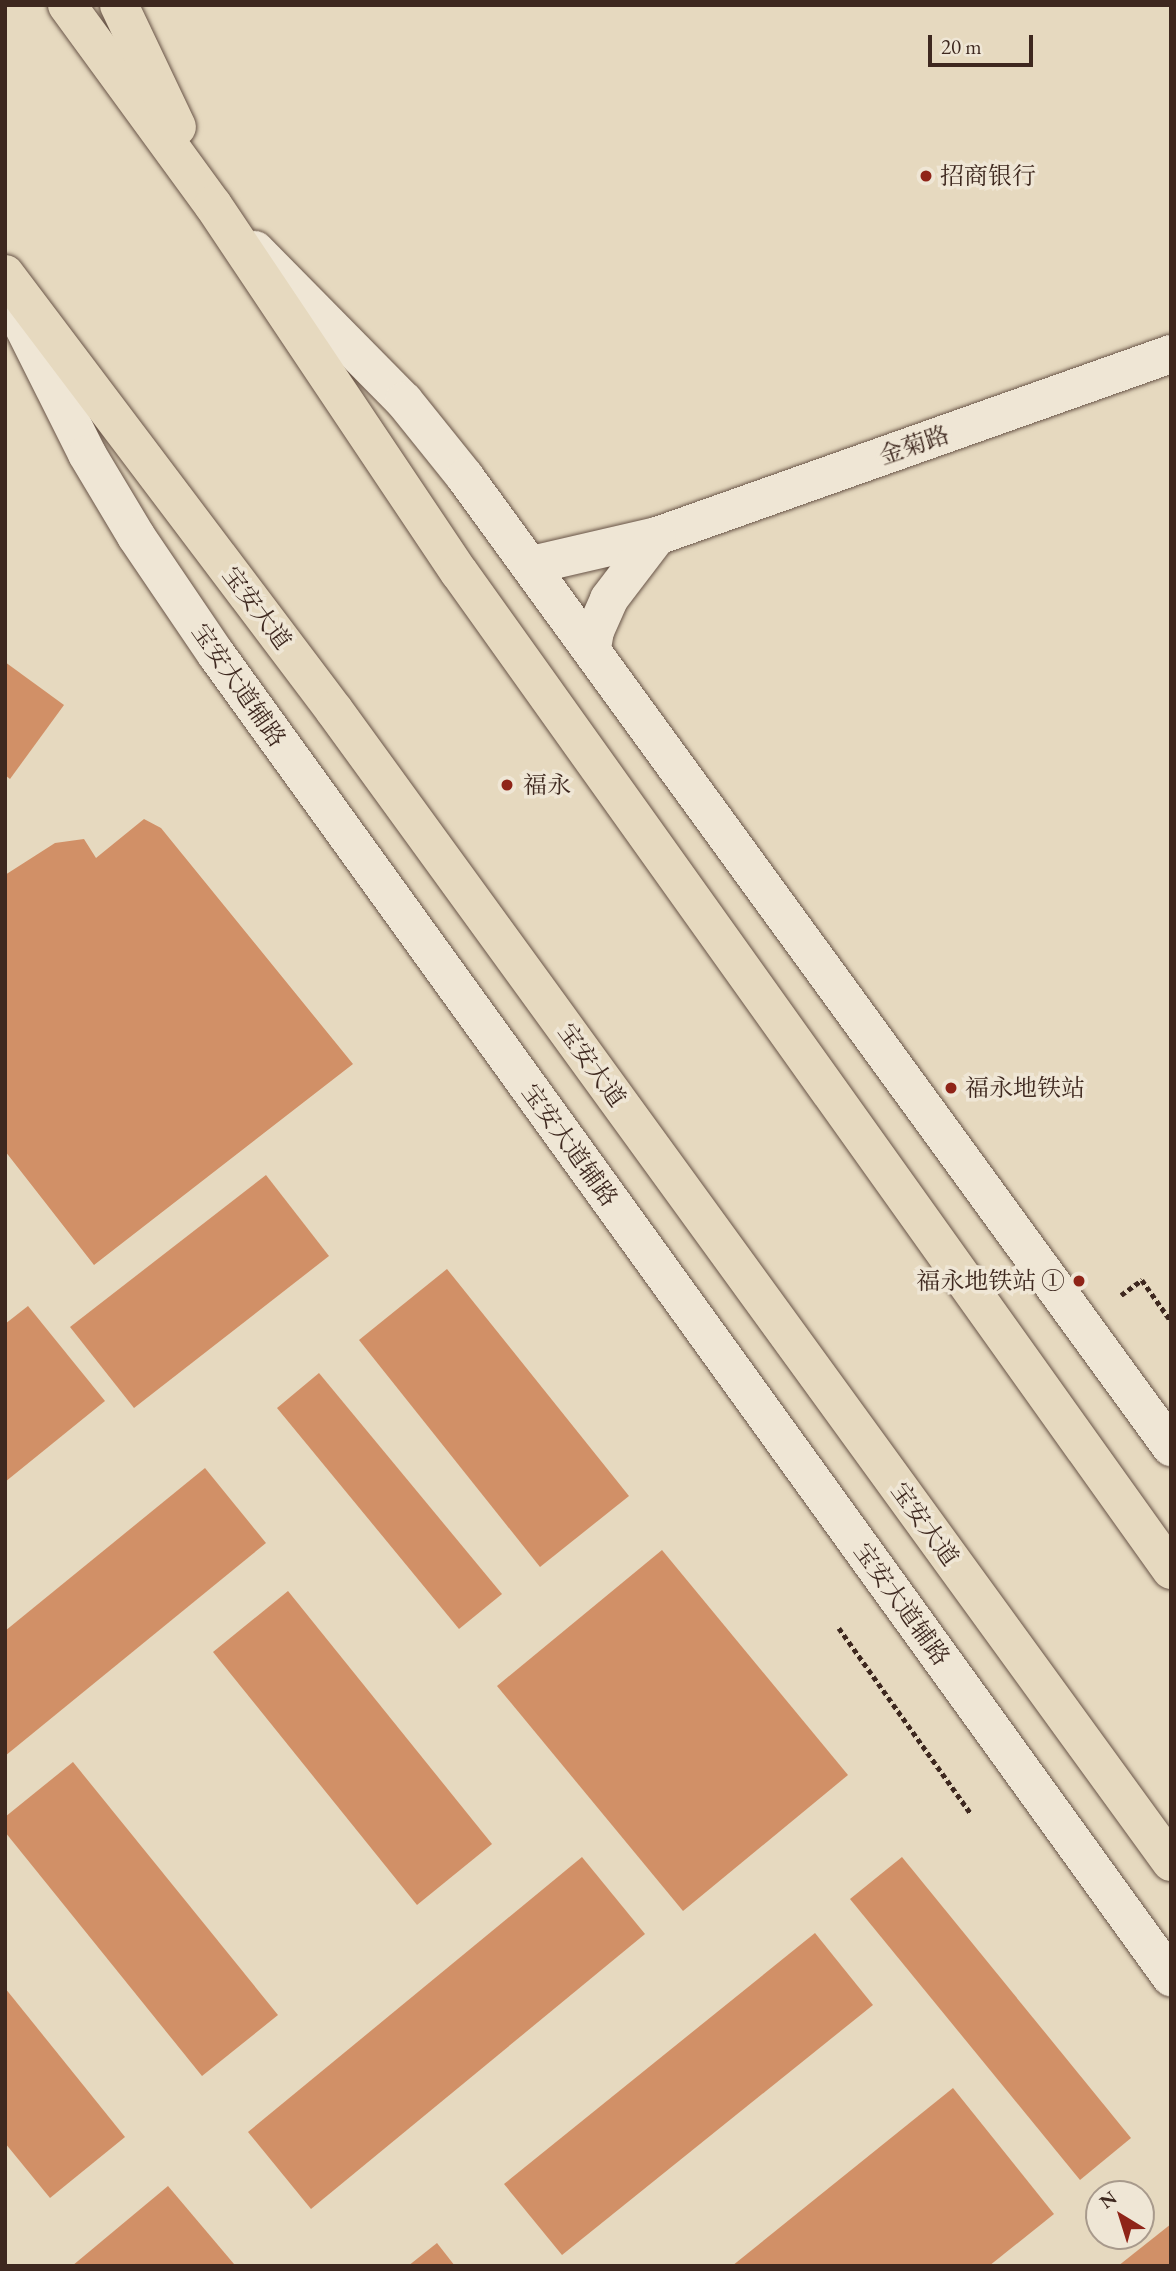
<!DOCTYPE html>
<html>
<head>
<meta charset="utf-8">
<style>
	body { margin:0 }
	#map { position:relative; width:1176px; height:2271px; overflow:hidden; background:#e6d9bf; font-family:"EB Garamond","Noto Serif SC",serif }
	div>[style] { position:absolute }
	.building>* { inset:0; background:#d19067 }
	.path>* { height:4.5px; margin-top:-2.25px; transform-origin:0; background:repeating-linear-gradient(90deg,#3e281f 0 5px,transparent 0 8.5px) }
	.roads { filter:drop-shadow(0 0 2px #685447) drop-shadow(0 0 2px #685447) }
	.tertiary>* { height:38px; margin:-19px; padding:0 19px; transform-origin:19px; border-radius:19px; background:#efe6d5 }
	.secondary>* { height:38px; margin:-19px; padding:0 19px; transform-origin:19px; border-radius:19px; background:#efe6d5 }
	.primary>* { height:38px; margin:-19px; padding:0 19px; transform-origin:19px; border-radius:19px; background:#e6d9bf }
	.dots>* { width:19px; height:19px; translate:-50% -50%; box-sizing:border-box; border:4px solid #efe6d5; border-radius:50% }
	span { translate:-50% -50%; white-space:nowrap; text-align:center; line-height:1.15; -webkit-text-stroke:7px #efe6d5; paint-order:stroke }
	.poi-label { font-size:24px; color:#3e281f }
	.left { translate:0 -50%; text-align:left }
	.right { translate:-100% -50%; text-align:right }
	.street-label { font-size:24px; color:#3e281f }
	.frame { position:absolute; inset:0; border:7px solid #3e281f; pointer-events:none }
	.north { position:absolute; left:1085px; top:2180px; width:70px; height:70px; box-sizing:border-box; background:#efe6d5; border:2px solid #a89a8c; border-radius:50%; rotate:322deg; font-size:19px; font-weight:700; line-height:28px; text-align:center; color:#3e281f }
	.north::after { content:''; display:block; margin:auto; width:24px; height:32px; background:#8f2418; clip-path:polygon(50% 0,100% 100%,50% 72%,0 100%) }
	.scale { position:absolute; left:928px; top:35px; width:105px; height:32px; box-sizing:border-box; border:4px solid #3e281f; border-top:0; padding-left:9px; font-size:21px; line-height:24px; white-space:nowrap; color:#3e281f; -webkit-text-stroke:5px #efe6d5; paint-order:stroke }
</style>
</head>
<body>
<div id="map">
	<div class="building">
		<i style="clip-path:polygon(5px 662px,64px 705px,10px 779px,5px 775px)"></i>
		<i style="clip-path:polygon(144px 819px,161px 828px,353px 1064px,94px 1265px,5px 1151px,5px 875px,55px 843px,84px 839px,96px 858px)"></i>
		<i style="clip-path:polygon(266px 1175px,329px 1256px,134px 1408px,70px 1327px)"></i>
		<i style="clip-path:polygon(447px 1269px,629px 1496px,540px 1567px,359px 1340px)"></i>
		<i style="clip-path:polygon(28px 1306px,105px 1401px,5px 1482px,5px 1324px)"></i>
		<i style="clip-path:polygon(319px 1373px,502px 1594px,459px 1629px,277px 1408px)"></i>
		<i style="clip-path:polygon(205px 1468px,266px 1543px,5px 1756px,5px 1631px)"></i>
		<i style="clip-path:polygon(662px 1550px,848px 1775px,683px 1911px,497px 1686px)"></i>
		<i style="clip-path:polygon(288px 1591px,492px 1844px,417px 1905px,213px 1652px)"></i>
		<i style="clip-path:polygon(73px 1762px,278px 2015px,202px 2076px,5px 1832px,5px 1817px)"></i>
		<i style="clip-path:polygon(582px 1857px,645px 1934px,311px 2209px,248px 2132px)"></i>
		<i style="clip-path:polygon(902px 1857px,1131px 2138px,1080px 2180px,850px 1899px)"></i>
		<i style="clip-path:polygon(815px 1933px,873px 2005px,562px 2255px,504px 2184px)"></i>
		<i style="clip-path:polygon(5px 1988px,125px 2137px,50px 2198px,5px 2143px)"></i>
		<i style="clip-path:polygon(953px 2088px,1054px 2214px,989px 2266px,732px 2266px)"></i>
		<i style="clip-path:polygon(168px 2186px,234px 2264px,72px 2266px)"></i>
		<i style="clip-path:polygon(1171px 2224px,1171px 2266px,1118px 2266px)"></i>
		<i style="clip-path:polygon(437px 2243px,455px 2266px,408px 2266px)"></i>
	</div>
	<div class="path">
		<i style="left:1121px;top:1295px;width:26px;rotate:-36deg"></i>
		<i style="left:1142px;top:1280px;width:50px;rotate:54.7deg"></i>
		<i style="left:839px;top:1628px;width:228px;rotate:54.6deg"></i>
	</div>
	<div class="roads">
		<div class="tertiary">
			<i style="left:532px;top:565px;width:128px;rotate:-13.1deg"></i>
			<i style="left:657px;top:536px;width:545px;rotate:-19.5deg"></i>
			<i style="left:592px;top:648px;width:17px;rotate:-80deg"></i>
			<i style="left:595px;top:631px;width:35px;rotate:-66deg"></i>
			<i style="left:609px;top:599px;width:79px;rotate:-52.7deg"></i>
		</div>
		<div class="secondary">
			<i style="left:255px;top:250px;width:212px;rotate:45.4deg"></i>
			<i style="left:404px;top:401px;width:97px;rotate:51.2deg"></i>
			<i style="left:465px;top:477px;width:1200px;rotate:53.95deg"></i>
			<i style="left:9px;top:298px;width:174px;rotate:63.4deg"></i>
			<i style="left:87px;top:454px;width:96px;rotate:59.1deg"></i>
			<i style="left:136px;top:536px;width:143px;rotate:55.9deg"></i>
			<i style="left:216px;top:654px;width:1632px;rotate:54.18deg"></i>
		</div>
		<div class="primary">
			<i style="left:67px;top:5px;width:248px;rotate:53.9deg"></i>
			<i style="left:213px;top:205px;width:442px;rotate:56.2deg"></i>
			<i style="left:459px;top:572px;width:1226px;rotate:54.49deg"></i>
			<i style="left:119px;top:5px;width:135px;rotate:64.6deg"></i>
			<i style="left:5px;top:274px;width:546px;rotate:52.96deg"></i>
			<i style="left:334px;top:710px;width:1424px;rotate:54deg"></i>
		</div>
	</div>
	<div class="dots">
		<i style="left:926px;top:176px;background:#8f2418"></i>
		<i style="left:507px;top:785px;background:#8f2418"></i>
		<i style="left:951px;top:1088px;background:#8f2418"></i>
		<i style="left:1079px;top:1281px;background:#8f2418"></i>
	</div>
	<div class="poi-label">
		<span class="left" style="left:940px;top:176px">招商银行</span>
		<span class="left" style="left:523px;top:785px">福永</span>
		<span class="left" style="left:965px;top:1088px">福永地铁站</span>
		<span class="right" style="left:1065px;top:1281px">福永地铁站 ①</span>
	</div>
	<div class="street-label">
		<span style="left:914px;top:445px;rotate:-19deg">金菊路</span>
		<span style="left:257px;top:608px;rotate:53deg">宝安大道</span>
		<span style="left:239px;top:685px;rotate:55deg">宝安大道辅路</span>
		<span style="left:592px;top:1065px;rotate:54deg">宝安大道</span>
		<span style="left:570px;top:1145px;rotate:54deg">宝安大道辅路</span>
		<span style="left:925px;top:1524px;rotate:54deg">宝安大道</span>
		<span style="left:902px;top:1604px;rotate:54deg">宝安大道辅路</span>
	</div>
	<div class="frame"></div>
	<div class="north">N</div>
	<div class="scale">20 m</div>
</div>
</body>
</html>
